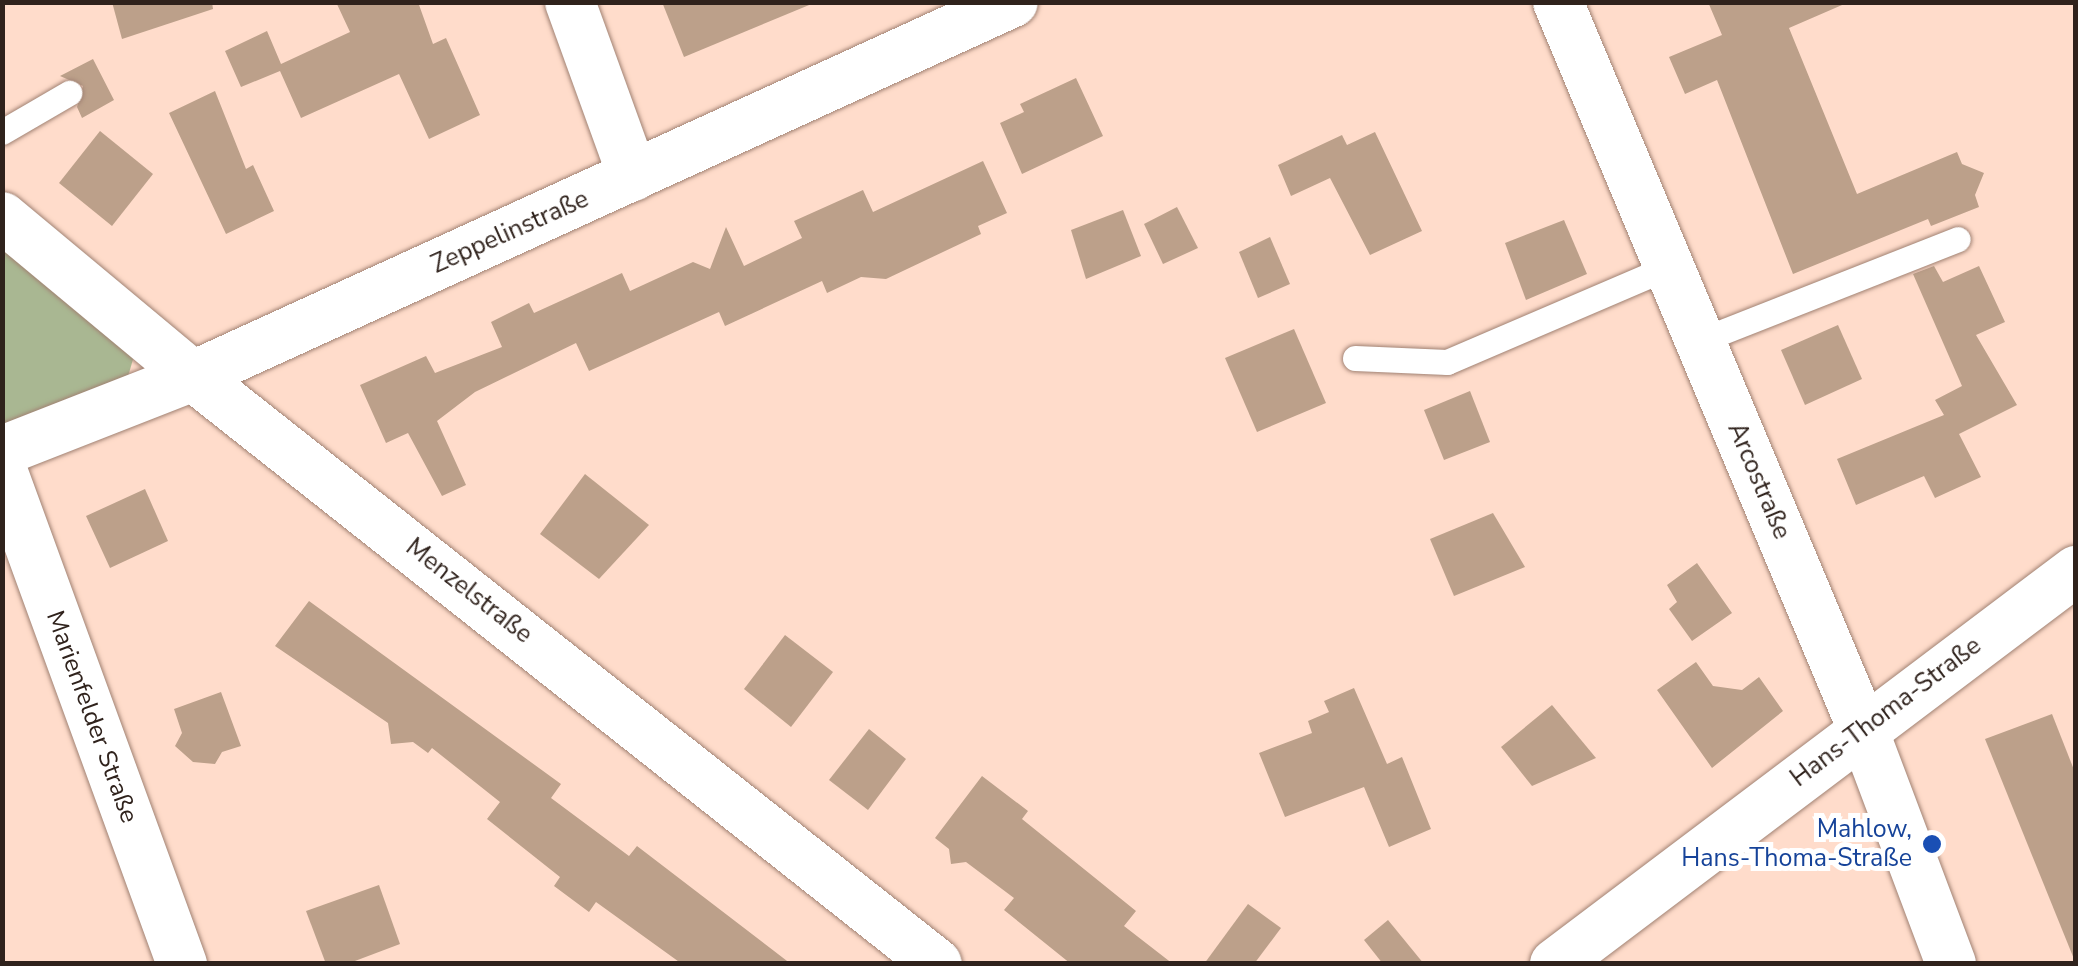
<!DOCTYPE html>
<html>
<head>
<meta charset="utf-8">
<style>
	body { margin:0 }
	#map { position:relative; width:2078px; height:966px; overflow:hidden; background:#ffdccb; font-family:"Nunito Sans",sans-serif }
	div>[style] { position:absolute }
	.green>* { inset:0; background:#a9b792 }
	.building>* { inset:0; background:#bca08a }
	.roads { filter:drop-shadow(0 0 2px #a18273) drop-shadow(0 0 2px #a18273) }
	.lane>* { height:25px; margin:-12.5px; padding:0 12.5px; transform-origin:12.5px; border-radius:12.5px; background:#fff }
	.street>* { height:50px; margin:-25px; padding:0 25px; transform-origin:25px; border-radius:25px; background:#fff }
	.dots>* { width:28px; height:28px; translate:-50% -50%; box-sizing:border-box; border:5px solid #fff; border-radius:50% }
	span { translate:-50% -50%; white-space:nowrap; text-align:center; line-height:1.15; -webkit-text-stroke:10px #fff; paint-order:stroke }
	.street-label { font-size:25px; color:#2f221c }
	.transit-label { font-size:25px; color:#164399 }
	.right { translate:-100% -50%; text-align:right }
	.frame { position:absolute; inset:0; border:5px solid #2f221c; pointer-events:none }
</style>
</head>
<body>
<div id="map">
	<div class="green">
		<i style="clip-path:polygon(2px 234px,136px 349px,127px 380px,5px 429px)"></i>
	</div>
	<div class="building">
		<i style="clip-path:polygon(112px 2px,212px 2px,213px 9px,122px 39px)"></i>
		<i style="clip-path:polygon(336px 2px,418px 2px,433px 44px,446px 38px,480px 115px,429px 139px,399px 74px,301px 118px,280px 71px,241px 87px,225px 51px,267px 31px,281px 64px,350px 32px)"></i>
		<i style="clip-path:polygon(662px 2px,814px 2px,814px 3px,684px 57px)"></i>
		<i style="clip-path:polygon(1708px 2px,1849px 2px,1789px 28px,1857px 194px,1957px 152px,1962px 164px,1984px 173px,1975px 195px,1979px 207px,1931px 226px,1928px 219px,1793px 274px,1717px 80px,1685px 94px,1669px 57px,1722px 35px)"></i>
		<i style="clip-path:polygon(93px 59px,114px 100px,82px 118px,77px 107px,83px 86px,60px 76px)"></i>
		<i style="clip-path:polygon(1076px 78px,1103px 136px,1022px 174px,1000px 123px,1024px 112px,1020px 104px)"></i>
		<i style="clip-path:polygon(215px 91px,246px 169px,253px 165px,274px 211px,226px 234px,169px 113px)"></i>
		<i style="clip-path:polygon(100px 131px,153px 174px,112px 226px,59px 183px)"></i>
		<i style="clip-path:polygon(1375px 132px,1422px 231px,1370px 255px,1330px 178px,1291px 196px,1278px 165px,1342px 135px,1347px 145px)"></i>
		<i style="clip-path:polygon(983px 161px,1007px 213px,978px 226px,981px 234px,886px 279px,861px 277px,827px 293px,822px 281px,725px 326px,719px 312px,589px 371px,576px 343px,475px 392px,437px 421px,466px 485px,442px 496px,408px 433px,386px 443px,360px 385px,426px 356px,435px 373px,502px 347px,491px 322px,529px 303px,534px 313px,622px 273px,630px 291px,693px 262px,710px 269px,726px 227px,744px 266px,802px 238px,794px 221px,863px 190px,873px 212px)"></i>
		<i style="clip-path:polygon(1177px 207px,1198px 248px,1163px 264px,1144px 224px)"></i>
		<i style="clip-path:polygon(1123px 210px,1141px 256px,1086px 279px,1071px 230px)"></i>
		<i style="clip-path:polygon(1564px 220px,1587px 274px,1526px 300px,1505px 243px)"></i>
		<i style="clip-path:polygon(1270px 237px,1290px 284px,1258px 298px,1239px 252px)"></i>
		<i style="clip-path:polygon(1934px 266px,1943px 282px,1979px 266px,2005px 322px,1976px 335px,2017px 405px,1959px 434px,1981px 477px,1935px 498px,1924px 476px,1856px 505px,1837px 459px,1944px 415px,1935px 400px,1962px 386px,1913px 274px)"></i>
		<i style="clip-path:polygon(1838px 325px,1862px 379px,1805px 405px,1781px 350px)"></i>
		<i style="clip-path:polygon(1294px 329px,1326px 403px,1257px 432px,1225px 358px)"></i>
		<i style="clip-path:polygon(1470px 391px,1490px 442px,1444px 460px,1424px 410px)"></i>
		<i style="clip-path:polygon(585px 474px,649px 525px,599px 579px,540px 534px)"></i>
		<i style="clip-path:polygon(145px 489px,168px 541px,110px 568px,86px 516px)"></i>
		<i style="clip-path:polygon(1493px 513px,1525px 567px,1454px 596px,1430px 539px)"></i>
		<i style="clip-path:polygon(1697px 563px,1732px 613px,1692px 641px,1669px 609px,1677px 602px,1667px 585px)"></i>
		<i style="clip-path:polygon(309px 601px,561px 784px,551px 798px,629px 856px,637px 846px,791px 964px,682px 964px,596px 902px,589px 912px,554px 886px,560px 877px,487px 819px,500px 802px,432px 748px,428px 753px,413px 742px,391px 744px,388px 723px,275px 646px)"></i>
		<i style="clip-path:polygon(785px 635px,833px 672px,791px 727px,744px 689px)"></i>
		<i style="clip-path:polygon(1696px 662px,1713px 686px,1742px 690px,1759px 677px,1783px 711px,1712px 768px,1657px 690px)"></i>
		<i style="clip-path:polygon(1354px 688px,1387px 764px,1402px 757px,1431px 829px,1389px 847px,1364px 787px,1285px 817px,1259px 753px,1312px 733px,1308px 721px,1329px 712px,1324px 701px)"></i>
		<i style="clip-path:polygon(221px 692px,241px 746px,222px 752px,215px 764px,193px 762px,175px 746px,182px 733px,174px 709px)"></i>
		<i style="clip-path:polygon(1552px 705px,1596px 758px,1532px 786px,1501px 747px)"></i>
		<i style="clip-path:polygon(2052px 714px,2076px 775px,2076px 964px,1985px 739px)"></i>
		<i style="clip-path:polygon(869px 729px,906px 759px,868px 810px,829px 780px)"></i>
		<i style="clip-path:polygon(982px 776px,1028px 811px,1022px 819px,1136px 911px,1124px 926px,1173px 964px,1071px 964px,1004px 910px,1014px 898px,966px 862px,951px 864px,949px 849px,935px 838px)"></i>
		<i style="clip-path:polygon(379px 885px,400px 944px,347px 964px,326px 964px,306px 911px)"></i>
		<i style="clip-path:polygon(1248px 904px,1281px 928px,1254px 964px,1204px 964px)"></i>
		<i style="clip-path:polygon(1388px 920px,1424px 964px,1383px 964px,1364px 940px)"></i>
	</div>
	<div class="roads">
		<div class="lane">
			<i style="left:2px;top:132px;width:78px;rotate:-30.2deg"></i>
			<i style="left:1699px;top:341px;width:278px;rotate:-21.5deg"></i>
			<i style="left:1355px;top:358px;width:92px;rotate:2.5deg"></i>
			<i style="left:1447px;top:362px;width:241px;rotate:-23.2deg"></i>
		</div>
		<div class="street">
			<i style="left:570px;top:2px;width:185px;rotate:70.1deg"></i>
			<i style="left:1558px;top:2px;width:786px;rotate:67.25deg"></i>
			<i style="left:1862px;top:727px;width:253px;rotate:69.4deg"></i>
			<i style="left:2px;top:217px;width:249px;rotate:39.8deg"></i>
			<i style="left:193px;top:376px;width:948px;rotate:38.32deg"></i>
			<i style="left:2px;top:451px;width:205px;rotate:-21.4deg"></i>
			<i style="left:193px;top:376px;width:901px;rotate:-24.52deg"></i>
			<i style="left:2px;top:470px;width:526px;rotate:69.98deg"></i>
			<i style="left:1555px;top:964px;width:653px;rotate:-37.03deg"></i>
		</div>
	</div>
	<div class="dots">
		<i style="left:1932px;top:844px;background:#1a4fb4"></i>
	</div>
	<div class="street-label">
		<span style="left:510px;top:232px;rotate:-24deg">Zeppelinstraße</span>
		<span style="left:1759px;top:481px;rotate:67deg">Arcostraße</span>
		<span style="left:469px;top:591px;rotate:38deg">Menzelstraße</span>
		<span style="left:1886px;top:712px;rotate:-37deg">Hans-Thoma-Straße</span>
		<span style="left:92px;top:717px;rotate:70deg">Marienfelder Straße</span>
	</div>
	<div class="transit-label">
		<span class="right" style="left:1912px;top:844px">Mahlow,<br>Hans-Thoma-Straße</span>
	</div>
	<div class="frame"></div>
</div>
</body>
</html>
